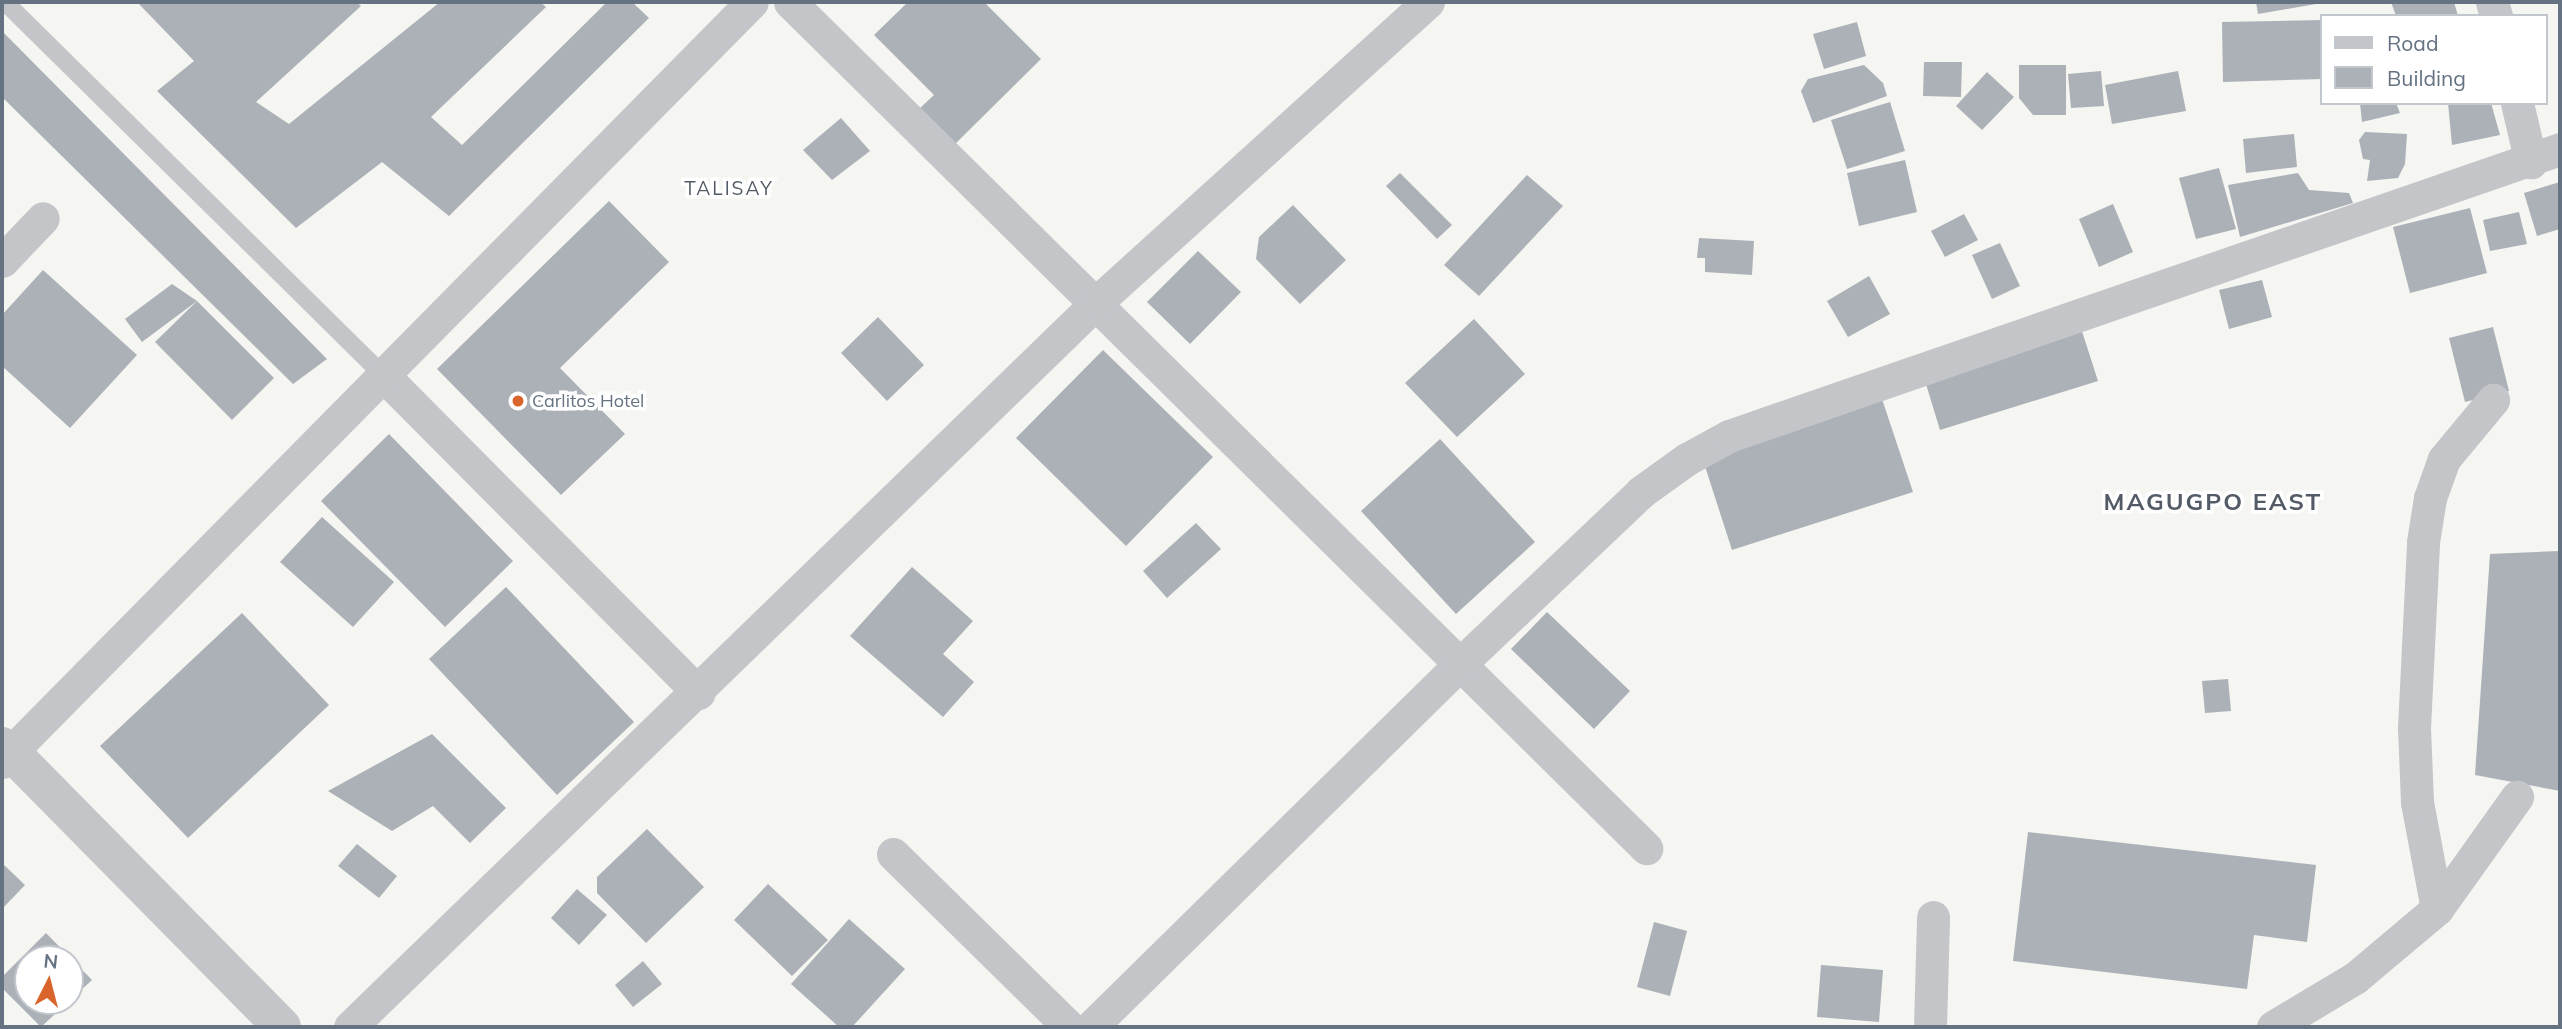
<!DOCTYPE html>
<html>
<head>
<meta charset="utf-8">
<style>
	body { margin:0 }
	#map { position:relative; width:2562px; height:1029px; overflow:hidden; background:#f5f5f1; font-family:Mulish,sans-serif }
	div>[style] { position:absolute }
	.building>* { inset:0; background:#abb1b7 }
	.service>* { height:18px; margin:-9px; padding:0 9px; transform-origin:9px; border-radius:9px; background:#c3c5c9 }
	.minor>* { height:33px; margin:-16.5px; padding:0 16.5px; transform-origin:16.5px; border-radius:16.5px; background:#c3c5c9 }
	.tertiary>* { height:38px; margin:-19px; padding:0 19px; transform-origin:19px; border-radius:19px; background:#c3c5c9 }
	.dots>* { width:19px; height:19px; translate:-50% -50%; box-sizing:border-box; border:4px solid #fff; border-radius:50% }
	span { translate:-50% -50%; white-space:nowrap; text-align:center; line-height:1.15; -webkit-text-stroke:7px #fff; paint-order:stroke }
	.poi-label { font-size:18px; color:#657281 }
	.left { translate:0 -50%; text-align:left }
	.neighbourhood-label { font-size:19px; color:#535c66; letter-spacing:2px }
	.district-label { font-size:24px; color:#535c66; font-weight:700; letter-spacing:2px }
	.frame { position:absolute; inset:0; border:4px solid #657281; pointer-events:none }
	.legend { position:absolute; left:2320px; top:14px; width:228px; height:91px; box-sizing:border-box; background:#fff; border:2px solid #c1c7cd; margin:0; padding:9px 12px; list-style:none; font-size:21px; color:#657281 }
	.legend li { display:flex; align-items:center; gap:14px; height:35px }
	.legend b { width:35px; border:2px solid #c1c7cd }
	.north { position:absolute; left:14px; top:945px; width:70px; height:70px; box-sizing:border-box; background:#fff; border:2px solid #c1c7cd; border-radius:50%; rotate:6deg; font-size:19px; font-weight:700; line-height:28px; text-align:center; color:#657281 }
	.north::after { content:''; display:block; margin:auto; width:24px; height:32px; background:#da652c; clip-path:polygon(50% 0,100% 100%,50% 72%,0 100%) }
</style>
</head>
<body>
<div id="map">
	<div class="building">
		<i style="clip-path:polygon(137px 2px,356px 2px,361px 6px,256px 102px,289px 124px,440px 2px,540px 2px,546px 7px,431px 117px,462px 145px,607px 2px,632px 2px,649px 18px,449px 216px,382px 162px,296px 228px,157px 91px,194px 61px)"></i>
		<i style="clip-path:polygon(908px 2px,984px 2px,1041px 59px,953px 146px,918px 110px,934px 95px,874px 35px)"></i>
		<i style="clip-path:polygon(2256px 2px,2315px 2px,2316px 4px,2258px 14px)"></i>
		<i style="clip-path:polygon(2391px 2px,2454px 2px,2458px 16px,2396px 16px)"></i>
		<i style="clip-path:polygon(2322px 20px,2322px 79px,2223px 82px,2222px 22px)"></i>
		<i style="clip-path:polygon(1857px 22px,1866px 56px,1824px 69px,1813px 34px)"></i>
		<i style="clip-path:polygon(2px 31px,327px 359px,293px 384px,2px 97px)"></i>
		<i style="clip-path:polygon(1924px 62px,1962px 62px,1961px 97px,1923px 96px)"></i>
		<i style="clip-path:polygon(1864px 65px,1883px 83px,1887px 96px,1813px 123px,1801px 91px,1808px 79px)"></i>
		<i style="clip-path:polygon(2019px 65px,2066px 65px,2066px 115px,2033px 115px,2019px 98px)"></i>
		<i style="clip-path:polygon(2101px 71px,2104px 106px,2071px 108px,2068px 74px)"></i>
		<i style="clip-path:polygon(2178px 71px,2186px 111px,2112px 124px,2105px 85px)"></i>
		<i style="clip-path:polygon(1987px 72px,2014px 97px,1982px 130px,1956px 106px)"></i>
		<i style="clip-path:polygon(1890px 102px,1905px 151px,1847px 169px,1831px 120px)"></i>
		<i style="clip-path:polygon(2360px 103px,2396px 103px,2400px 113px,2362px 122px)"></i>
		<i style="clip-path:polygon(2448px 103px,2491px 103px,2500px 135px,2452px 145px)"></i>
		<i style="clip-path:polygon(841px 118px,870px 151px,832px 180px,803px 150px)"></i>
		<i style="clip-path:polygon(2365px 132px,2407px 134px,2405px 164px,2398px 178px,2367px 181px,2370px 160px,2363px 159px,2359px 140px)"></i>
		<i style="clip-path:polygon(2294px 134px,2297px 167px,2246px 173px,2243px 139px)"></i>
		<i style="clip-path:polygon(1905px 160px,1917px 212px,1859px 226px,1847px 173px)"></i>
		<i style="clip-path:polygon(2219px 168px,2236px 229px,2196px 239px,2179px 178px)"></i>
		<i style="clip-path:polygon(1400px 173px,1452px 225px,1437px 239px,1386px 186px)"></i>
		<i style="clip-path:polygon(2298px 173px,2309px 190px,2349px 193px,2353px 203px,2240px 237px,2228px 185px)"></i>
		<i style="clip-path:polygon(1527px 175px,1563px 206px,1479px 296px,1444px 265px)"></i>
		<i style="clip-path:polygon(2560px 182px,2560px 229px,2537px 236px,2524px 193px)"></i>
		<i style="clip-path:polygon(609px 201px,669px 262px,560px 368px,625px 434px,561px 495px,437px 369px)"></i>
		<i style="clip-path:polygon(2113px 204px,2133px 252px,2099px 267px,2079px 219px)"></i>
		<i style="clip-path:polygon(1293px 205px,1346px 260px,1300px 304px,1256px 259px,1259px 237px)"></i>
		<i style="clip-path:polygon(2470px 208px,2487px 273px,2410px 293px,2393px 227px)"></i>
		<i style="clip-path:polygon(2519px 212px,2527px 244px,2490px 251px,2483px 220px)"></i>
		<i style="clip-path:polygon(1964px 214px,1978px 240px,1945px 257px,1931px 231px)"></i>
		<i style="clip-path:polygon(1699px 238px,1754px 241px,1752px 275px,1705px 272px,1705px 258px,1697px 258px)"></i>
		<i style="clip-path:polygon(2000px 243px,2020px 286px,1992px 299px,1972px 255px)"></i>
		<i style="clip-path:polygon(1198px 251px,1241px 292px,1190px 344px,1147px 302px)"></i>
		<i style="clip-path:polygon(43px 270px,137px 355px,70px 428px,2px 366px,2px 315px)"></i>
		<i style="clip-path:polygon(1869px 276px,1890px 314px,1848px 337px,1827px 301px)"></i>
		<i style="clip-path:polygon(2262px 280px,2272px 317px,2229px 329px,2219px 290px)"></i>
		<i style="clip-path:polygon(172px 284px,197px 301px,142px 342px,125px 319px)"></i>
		<i style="clip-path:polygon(197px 301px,274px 378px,232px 420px,155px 342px)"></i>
		<i style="clip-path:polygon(878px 317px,924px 365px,887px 401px,841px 353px)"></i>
		<i style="clip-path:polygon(1474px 319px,1525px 374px,1457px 437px,1405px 383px)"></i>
		<i style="clip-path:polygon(2079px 322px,2098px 381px,1940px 430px,1922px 371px)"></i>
		<i style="clip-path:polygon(2493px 327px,2509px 391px,2465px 402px,2449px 338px)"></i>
		<i style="clip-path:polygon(1103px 350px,1213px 457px,1126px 546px,1016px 438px)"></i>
		<i style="clip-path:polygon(1882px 399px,1913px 492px,1732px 550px,1702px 457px)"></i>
		<i style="clip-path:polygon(389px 434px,513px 561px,445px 627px,321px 501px)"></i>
		<i style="clip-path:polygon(1440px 439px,1535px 542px,1456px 614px,1361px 511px)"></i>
		<i style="clip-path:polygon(322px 517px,394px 582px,353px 627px,280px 562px)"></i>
		<i style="clip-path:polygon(1196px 523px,1221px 549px,1167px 598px,1143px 571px)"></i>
		<i style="clip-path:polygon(2560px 551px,2560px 791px,2475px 775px,2490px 554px)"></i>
		<i style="clip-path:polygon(912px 567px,973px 621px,943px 654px,974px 682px,943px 717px,850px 636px)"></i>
		<i style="clip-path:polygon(506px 587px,634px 722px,557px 795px,429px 659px)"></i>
		<i style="clip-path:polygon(1547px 612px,1630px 691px,1594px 729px,1511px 649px)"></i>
		<i style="clip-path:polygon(242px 613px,329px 705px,188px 838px,100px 746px)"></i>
		<i style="clip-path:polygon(2228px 679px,2231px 711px,2205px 713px,2202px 681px)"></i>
		<i style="clip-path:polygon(432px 734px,506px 808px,470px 843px,433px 806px,392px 831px,328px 791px)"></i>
		<i style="clip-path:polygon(647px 829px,704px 887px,646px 943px,597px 893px,597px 877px)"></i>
		<i style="clip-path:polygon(2028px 832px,2316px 865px,2307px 942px,2254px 935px,2247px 989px,2013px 961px)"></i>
		<i style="clip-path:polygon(357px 844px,397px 876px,379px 898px,338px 866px)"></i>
		<i style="clip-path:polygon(2px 863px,25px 885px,2px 909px)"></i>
		<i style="clip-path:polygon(768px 884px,828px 940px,792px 976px,734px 920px)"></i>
		<i style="clip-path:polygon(577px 889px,607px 915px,579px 945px,551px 918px)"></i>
		<i style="clip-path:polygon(849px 919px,905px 969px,852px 1027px,839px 1027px,791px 984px)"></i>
		<i style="clip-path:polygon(1654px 922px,1687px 931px,1670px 996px,1637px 987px)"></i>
		<i style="clip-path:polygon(evenodd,46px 933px,92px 980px,41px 1027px,2px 988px,2px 977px,46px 933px,28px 959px,70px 959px,70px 1001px,28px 1001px,28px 959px)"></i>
		<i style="clip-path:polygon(643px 961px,662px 984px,633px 1007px,615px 985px)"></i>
		<i style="clip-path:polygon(1821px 965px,1883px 970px,1879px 1022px,1817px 1017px)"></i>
	</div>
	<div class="service">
		<i style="left:5px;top:2px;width:531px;rotate:44.62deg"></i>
	</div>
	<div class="minor">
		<i style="left:790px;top:2px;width:1204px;rotate:44.66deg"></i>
		<i style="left:2492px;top:2px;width:15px;rotate:74deg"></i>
		<i style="left:2517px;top:103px;width:61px;rotate:76.7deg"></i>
		<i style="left:2px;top:261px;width:59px;rotate:-46.4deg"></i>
		<i style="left:383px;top:375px;width:448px;rotate:45.2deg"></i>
		<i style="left:2px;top:743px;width:13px;rotate:45deg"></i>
		<i style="left:11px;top:752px;width:1054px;rotate:-45.35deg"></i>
		<i style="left:893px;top:854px;width:247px;rotate:44.5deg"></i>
		<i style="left:2437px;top:909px;width:109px;rotate:-100.6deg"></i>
		<i style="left:2417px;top:802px;width:74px;rotate:-92.3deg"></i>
		<i style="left:2414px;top:728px;width:186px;rotate:-87.2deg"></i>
		<i style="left:2423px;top:542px;width:45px;rotate:-81deg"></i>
		<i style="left:2430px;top:498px;width:41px;rotate:-70.3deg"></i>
		<i style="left:2444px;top:459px;width:77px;rotate:-50.3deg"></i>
		<i style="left:350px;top:1027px;width:1041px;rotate:-44.14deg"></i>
		<i style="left:1097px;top:302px;width:447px;rotate:-42.2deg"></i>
		<i style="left:1091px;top:1027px;width:518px;rotate:-44.53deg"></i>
		<i style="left:1460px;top:664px;width:250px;rotate:-43.5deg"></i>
		<i style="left:1641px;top:492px;width:57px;rotate:-35.7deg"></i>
		<i style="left:1687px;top:459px;width:48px;rotate:-28.7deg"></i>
		<i style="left:1729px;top:436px;width:879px;rotate:-19.05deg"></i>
		<i style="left:1930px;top:1027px;width:110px;rotate:-88.4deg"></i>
		<i style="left:2273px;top:1027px;width:96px;rotate:-30.9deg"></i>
		<i style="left:2355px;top:978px;width:107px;rotate:-40.1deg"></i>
		<i style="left:2437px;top:909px;width:138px;rotate:-54.5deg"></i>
	</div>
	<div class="tertiary">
		<i style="left:2px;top:760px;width:12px;rotate:-42deg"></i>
		<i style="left:11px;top:752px;width:386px;rotate:45.4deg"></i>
	</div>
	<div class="dots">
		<i style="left:518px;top:401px;background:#da652c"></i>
	</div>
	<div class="poi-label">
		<span class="left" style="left:532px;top:401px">Carlitos Hotel</span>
	</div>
	<div class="neighbourhood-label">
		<span style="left:729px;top:189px">TALISAY</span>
	</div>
	<div class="district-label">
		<span style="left:2213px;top:502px">MAGUGPO EAST</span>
	</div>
	<div class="frame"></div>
	<ul class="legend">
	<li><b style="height:9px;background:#c3c5c9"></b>Road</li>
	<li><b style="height:19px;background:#abb1b7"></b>Building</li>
	</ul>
	<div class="north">N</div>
</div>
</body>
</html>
